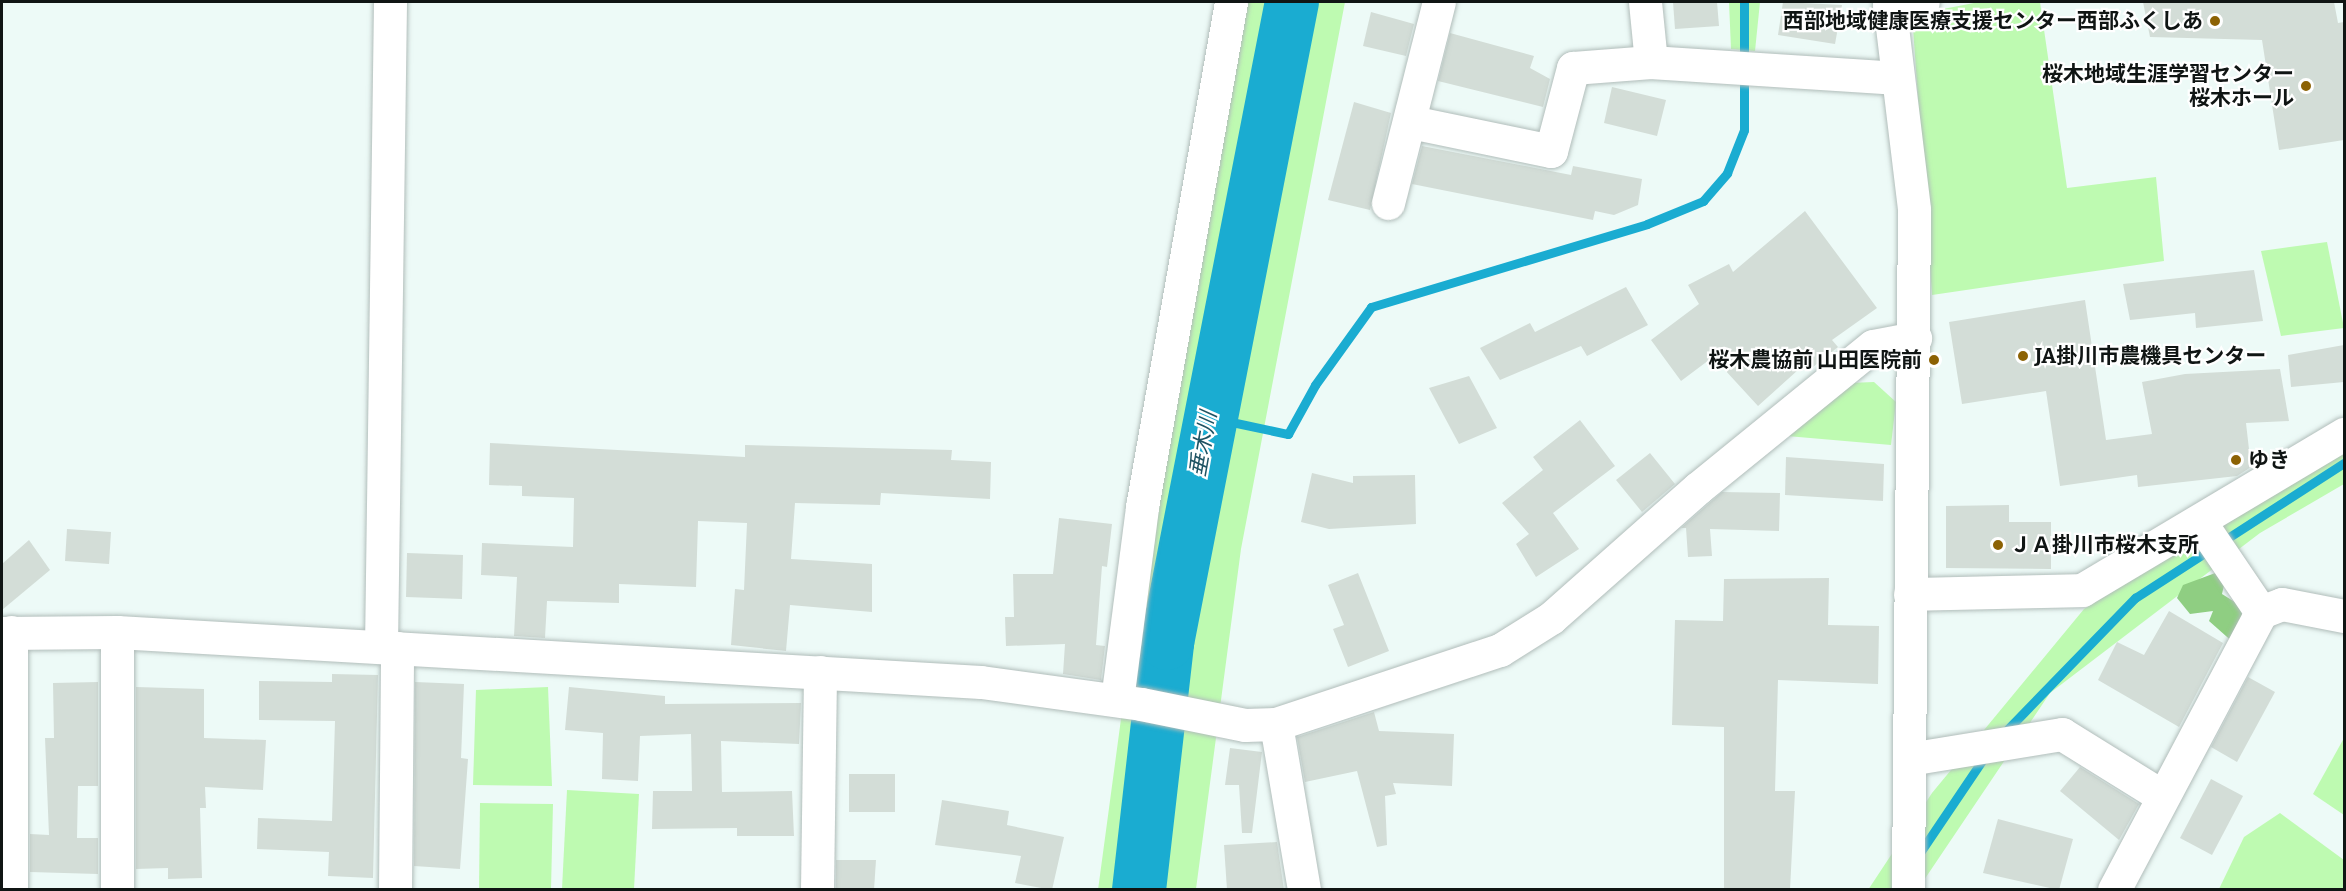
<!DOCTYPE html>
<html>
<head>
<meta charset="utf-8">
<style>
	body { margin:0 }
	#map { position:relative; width:2346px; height:891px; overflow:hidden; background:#edfaf7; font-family:Bitter,"Noto Sans JP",serif }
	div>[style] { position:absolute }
	.green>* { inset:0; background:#befab1 }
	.forest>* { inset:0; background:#8fce82 }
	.stream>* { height:9px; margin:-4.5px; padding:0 4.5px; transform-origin:4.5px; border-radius:4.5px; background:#1aacd1 }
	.river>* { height:54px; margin:-27px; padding:0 27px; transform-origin:27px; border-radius:27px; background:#1aacd1 }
	.building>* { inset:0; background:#d3ddd7 }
	.roads { filter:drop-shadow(0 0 2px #b1bdba) drop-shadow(0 0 2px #b1bdba) }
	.minor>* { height:33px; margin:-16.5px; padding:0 16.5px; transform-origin:16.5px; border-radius:16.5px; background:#fff }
	.dots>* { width:16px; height:16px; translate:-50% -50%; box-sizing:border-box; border:3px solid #fff; border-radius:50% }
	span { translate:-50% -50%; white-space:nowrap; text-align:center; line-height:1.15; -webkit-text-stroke:4.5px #fff; paint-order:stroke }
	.poi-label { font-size:21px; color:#101514; font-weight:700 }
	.right { translate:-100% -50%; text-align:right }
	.left { translate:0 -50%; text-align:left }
	.water-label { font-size:22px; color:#1e5363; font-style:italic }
	.frame { position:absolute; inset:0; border:3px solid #101514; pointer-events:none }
</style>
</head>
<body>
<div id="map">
	<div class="green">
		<i style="clip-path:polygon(1239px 2px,1345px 2px,1241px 549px,1196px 889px,1098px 890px,1137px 600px)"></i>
		<i style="clip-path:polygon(1729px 2px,1760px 2px,1755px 51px,1731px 49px)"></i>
		<i style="clip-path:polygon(1979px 2px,2040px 2px,2067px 188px,2156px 177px,2164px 261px,1932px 295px,1913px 28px,1943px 9px)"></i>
		<i style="clip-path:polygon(2327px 242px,2344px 328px,2281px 336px,2261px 251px)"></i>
		<i style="clip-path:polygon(1874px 382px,1896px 402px,1891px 445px,1787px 436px,1849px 383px)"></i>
		<i style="clip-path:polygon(2344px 444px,2344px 484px,2260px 533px,2050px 693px,1918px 889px,1868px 890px,1932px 793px,2084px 609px)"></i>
		<i style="clip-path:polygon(548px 687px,552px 786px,473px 785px,476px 690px)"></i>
		<i style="clip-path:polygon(2344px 738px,2344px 815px,2313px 794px)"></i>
		<i style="clip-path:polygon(567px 790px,639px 794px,634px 889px,562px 889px)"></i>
		<i style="clip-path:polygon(480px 803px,553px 804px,551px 889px,479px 889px)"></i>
		<i style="clip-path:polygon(2280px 813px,2344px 860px,2344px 889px,2219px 889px,2244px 837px)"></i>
	</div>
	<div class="forest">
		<i style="clip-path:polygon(2218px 572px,2226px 577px,2222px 594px,2246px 609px,2235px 644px,2209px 621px,2213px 611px,2190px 614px,2177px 598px,2183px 585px)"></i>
	</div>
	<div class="stream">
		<i style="left:1208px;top:417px;width:82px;rotate:12deg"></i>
		<i style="left:1288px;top:434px;width:56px;rotate:-61.1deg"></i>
		<i style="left:1315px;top:385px;width:96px;rotate:-54.3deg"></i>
		<i style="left:1371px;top:307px;width:288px;rotate:-16.7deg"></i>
		<i style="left:1647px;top:224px;width:61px;rotate:-22.3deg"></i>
		<i style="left:1703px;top:201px;width:37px;rotate:-49deg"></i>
		<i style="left:1727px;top:173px;width:46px;rotate:-68.4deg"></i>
		<i style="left:1744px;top:130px;width:128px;rotate:-90deg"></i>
		<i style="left:2003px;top:734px;width:190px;rotate:-45.9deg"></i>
		<i style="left:2135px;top:598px;width:249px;rotate:-32.9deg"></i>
		<i style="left:1919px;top:854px;width:118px;rotate:-56deg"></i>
	</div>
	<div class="river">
		<i style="left:1139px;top:890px;width:249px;rotate:-83.5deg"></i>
		<i style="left:1167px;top:643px;width:653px;rotate:-78.97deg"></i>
	</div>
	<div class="building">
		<i style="clip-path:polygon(1673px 2px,1717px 2px,1719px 26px,1675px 29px)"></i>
		<i style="clip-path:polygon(1783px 2px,1842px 5px,1835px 44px,1778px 35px)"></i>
		<i style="clip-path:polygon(2143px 2px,2334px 2px,2338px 23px,2344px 22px,2344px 140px,2279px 150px,2262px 40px,2150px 37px)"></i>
		<i style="clip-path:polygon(1371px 12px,1414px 24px,1406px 56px,1363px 46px)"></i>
		<i style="clip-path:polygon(1450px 33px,1534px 56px,1530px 68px,1550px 79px,1543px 107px,1438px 81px)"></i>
		<i style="clip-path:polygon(1612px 87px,1666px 100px,1657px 136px,1604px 123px)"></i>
		<i style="clip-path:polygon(1354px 102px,1391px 113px,1370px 210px,1328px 200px)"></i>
		<i style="clip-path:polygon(1422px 146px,1571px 175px,1573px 166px,1642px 179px,1638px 205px,1614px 215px,1595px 211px,1593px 220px,1412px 184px)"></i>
		<i style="clip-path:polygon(1805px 211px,1877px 308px,1832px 340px,1838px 347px,1813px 367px,1808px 361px,1758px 406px,1713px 357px,1681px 381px,1651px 340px,1699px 304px,1688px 285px,1729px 264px,1733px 272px)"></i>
		<i style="clip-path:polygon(2254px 270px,2263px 321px,2196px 328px,2195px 313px,2130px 320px,2123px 284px)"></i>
		<i style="clip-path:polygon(1626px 287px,1648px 325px,1587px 356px,1581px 346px,1500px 380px,1480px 348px,1530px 323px,1535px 332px)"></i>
		<i style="clip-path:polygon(2085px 300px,2106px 440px,2152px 434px,2142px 382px,2185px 374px,2280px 369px,2289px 421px,2246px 423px,2251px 467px,2237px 476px,2138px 487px,2137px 475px,2060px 486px,2046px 391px,1962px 404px,1949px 322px)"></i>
		<i style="clip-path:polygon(2344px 345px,2344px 382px,2291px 387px,2288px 355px)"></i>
		<i style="clip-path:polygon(1469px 376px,1497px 428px,1459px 444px,1429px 388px)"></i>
		<i style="clip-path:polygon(1580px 420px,1615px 466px,1553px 513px,1579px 549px,1536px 577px,1516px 544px,1529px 534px,1502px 503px,1543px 470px,1533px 457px)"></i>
		<i style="clip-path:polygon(490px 443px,745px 457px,745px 445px,952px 450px,951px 460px,991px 462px,990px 499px,881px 493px,880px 505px,795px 503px,791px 559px,872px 564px,872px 612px,790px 605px,786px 651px,731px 645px,735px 589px,744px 590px,747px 523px,698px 521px,696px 587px,619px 584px,619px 603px,547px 601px,545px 638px,514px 636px,517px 577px,481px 575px,482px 543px,573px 547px,574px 498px,522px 496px,522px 486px,489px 485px)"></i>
		<i style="clip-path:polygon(1650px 453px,1675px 484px,1642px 512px,1616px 480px)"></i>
		<i style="clip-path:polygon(1786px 457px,1884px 464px,1883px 501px,1785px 495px)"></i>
		<i style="clip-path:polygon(1312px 473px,1353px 483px,1353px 476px,1415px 475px,1416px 524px,1329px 529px,1301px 522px)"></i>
		<i style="clip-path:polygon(1722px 492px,1780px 493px,1779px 531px,1710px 529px,1712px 556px,1688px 557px,1686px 528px,1681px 528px)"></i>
		<i style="clip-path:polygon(2009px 505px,2009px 522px,2051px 522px,2051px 569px,1946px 568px,1946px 506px)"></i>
		<i style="clip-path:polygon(1059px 518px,1112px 524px,1107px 567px,1102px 566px,1096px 645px,1105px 646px,1101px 680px,1063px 674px,1065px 644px,1006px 646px,1005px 617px,1014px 617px,1013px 574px,1053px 574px)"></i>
		<i style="clip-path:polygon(67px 529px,111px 532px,109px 564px,65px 561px)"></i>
		<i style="clip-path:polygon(29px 540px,50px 570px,2px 610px,2px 564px)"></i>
		<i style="clip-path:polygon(407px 553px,463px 555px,462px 599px,406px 597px)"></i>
		<i style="clip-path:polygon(1358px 573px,1389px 651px,1348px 667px,1333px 629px,1344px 625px,1328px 585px)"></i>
		<i style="clip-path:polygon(1829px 578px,1828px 625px,1879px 626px,1878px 684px,1778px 680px,1775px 791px,1795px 791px,1790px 890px,1724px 890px,1724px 727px,1672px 725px,1675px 620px,1723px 621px,1724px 579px)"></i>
		<i style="clip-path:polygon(2169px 611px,2223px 643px,2179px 727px,2098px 680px,2117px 642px,2144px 655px)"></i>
		<i style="clip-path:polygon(332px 674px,378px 675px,373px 878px,328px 876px,329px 852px,257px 849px,258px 818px,332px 821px,335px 721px,259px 720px,259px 681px,332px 682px)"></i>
		<i style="clip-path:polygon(2248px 677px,2275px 692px,2237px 762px,2211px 747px)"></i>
		<i style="clip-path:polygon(98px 682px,98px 786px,78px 786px,77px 838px,98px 838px,98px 874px,30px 872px,30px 834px,49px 835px,45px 738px,54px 738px,53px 683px)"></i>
		<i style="clip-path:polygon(415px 682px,464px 684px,461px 758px,468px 759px,460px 869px,414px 866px)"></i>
		<i style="clip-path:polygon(136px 687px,204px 689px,204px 738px,266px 740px,263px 790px,205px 787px,206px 808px,200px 808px,202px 878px,168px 879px,168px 868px,136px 869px)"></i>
		<i style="clip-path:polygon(569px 687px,665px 696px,665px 704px,801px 703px,799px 744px,721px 741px,722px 792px,792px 791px,794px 836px,737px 836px,737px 828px,652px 829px,653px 791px,692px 791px,691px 734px,640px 736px,638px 781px,602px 779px,603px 733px,565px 730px)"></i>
		<i style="clip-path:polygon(1374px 712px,1379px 731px,1454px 734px,1452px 786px,1393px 783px,1396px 794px,1385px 796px,1387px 845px,1377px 847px,1357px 771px,1305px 782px,1297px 737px)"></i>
		<i style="clip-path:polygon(1230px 748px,1262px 752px,1252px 833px,1242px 833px,1239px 785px,1225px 785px)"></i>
		<i style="clip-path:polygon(2080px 767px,2139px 804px,2119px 840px,2060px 791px)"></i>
		<i style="clip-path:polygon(849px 774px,895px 774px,895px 812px,849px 812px)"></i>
		<i style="clip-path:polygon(2211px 779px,2243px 796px,2212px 855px,2180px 838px)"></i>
		<i style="clip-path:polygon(942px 800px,1009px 811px,1007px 825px,1064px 837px,1052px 890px,1015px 883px,1021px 856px,935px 845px)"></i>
		<i style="clip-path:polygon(1998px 819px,2073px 839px,2059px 890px,1983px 873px)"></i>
		<i style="clip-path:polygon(1277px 842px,1284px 890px,1227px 890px,1224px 845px)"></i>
		<i style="clip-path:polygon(836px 860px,876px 860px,874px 890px,836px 890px)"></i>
	</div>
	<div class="roads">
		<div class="minor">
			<i style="left:1645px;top:2px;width:60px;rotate:84.3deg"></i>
			<i style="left:1889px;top:2px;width:209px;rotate:83.1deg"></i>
			<i style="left:1914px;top:210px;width:680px;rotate:90.51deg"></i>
			<i style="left:1889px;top:7px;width:34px;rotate:-8deg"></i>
			<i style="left:1411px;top:122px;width:143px;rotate:11.7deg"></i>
			<i style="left:1551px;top:151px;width:86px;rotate:-75.2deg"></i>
			<i style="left:1573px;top:68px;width:78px;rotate:-4.4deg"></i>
			<i style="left:1651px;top:62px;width:247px;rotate:3.7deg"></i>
			<i style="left:1388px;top:203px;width:207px;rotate:-75.8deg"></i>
			<i style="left:1910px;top:594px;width:172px;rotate:-1.3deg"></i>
			<i style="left:2082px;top:590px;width:305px;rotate:-30.8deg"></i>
			<i style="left:2261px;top:612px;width:22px;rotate:-21deg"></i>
			<i style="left:2282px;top:604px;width:63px;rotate:11deg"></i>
			<i style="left:117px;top:632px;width:258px;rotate:90deg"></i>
			<i style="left:2px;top:633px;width:115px;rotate:-0.5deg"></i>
			<i style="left:117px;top:632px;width:865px;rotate:3.31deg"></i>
			<i style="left:981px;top:682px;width:162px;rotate:7.8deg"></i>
			<i style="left:1141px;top:704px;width:106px;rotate:11.4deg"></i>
			<i style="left:1245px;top:725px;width:31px;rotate:-2deg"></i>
			<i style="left:1276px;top:724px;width:236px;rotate:-18.3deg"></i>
			<i style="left:1500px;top:650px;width:60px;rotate:-32.1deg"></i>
			<i style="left:1551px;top:618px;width:196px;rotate:-41.5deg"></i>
			<i style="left:1698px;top:488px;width:225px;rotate:-39.1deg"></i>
			<i style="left:1873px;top:346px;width:43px;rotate:-10.8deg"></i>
			<i style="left:381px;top:647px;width:645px;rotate:-89.2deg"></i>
			<i style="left:1117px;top:700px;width:195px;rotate:-82.6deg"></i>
			<i style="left:1142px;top:507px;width:513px;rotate:-80deg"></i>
			<i style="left:1276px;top:724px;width:168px;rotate:80.4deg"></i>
			<i style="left:1909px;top:759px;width:155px;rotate:-9.3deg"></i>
			<i style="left:2062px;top:734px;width:118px;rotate:31.8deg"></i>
			<i style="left:11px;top:890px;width:258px;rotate:-90deg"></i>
			<i style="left:395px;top:890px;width:242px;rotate:-89.5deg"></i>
			<i style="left:817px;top:890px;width:218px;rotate:-89.2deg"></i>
			<i style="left:2114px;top:890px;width:314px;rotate:-62.1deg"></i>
			<i style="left:2261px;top:612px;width:109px;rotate:-124.1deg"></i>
		</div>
	</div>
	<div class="dots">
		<i style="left:2215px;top:21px;background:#8c6204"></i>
		<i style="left:2306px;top:86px;background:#8c6204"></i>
		<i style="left:2023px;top:356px;background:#8c6204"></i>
		<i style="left:1934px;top:360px;background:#8c6204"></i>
		<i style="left:2236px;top:460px;background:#8c6204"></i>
		<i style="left:1998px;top:545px;background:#8c6204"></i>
	</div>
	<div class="poi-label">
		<span class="right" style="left:2203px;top:21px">西部地域健康医療支援センター西部ふくしあ</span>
		<span class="right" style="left:2294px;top:86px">桜木地域生涯学習センター<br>桜木ホール</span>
		<span class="left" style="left:2035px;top:356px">JA掛川市農機具センター</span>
		<span class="right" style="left:1922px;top:360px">桜木農協前 山田医院前</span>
		<span class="left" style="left:2248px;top:460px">ゆき</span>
		<span class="left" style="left:2010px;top:545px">ＪＡ掛川市桜木支所</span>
	</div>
	<div class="water-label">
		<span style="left:1203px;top:444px;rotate:-80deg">垂木川</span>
	</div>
	<div class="frame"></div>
</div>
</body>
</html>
